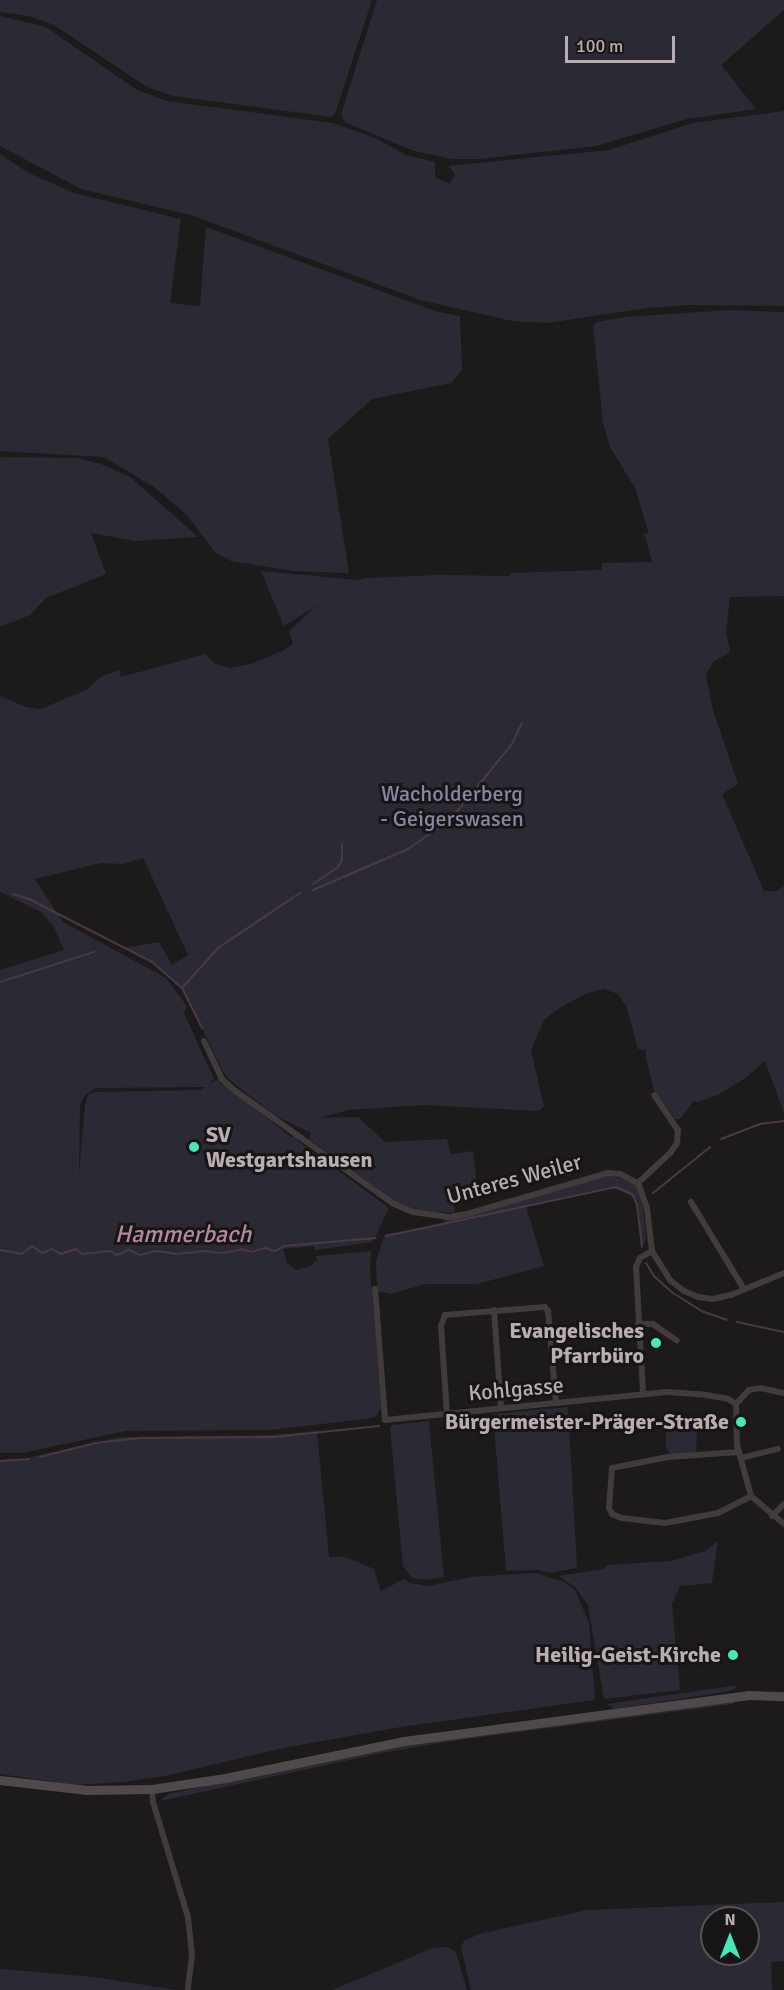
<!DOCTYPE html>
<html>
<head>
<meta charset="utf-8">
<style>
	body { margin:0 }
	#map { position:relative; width:784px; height:1990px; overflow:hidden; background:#1c1a1a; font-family:Signika,sans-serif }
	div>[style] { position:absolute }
	.green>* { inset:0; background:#2b2a34 }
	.stream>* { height:2px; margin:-1px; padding:0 1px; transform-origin:1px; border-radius:1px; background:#4b3942 }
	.minor>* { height:6px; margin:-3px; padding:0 3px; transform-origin:3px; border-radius:3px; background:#413b3c }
	.secondary>* { height:9px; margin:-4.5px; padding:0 4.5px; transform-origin:4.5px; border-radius:4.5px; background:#50494b }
	.dots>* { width:16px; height:16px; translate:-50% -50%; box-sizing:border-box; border:3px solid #171515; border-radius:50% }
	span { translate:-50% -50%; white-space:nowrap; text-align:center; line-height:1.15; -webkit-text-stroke:6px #171515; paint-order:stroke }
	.park-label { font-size:22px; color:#8985a4 }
	.poi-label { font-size:22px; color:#baadb1; font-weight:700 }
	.left { translate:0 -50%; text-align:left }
	.right { translate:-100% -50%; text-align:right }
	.street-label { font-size:22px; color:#baadb1 }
	.water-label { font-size:24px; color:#b3879c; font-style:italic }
	.north { position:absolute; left:700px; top:1906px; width:60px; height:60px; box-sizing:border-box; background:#171515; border:2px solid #585253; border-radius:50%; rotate:0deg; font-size:16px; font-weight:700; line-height:24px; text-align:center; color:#baadb1 }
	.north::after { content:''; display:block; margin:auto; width:21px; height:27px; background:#46e7b8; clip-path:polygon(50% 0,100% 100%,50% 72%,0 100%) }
	.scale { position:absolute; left:565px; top:36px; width:110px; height:27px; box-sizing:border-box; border:3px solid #baadb1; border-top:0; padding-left:8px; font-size:18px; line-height:21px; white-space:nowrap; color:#baadb1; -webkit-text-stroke:4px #171515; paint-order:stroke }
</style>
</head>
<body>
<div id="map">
	<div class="green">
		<i style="clip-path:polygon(0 0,372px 0,335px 114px,331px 117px,173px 96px,147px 87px,54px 25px,29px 16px,0 12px)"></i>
		<i style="clip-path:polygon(377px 0,784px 0,784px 10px,721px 65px,756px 109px,687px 119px,596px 146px,479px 159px,452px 159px,414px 151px,345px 122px,341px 114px)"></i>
		<i style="clip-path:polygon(0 16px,46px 27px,137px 90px,167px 101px,333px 123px,375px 138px,406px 155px,435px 162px,435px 177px,450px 184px,455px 174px,448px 166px,609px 150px,693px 123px,784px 111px,784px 306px,690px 305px,647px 308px,547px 323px,512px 321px,420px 300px,194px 216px,81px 189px,0 146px)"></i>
		<i style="clip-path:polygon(0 154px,29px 173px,74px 193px,181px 219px,170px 303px,200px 306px,206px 227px,435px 311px,460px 316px,462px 370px,451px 383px,372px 399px,328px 439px,349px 573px,293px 571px,231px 561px,216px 553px,186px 514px,154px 487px,104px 457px,0 451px)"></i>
		<i style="clip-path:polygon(evenodd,729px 310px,784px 312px,784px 596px,730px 597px,726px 631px,730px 652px,713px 662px,706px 675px,712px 707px,738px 784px,722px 794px,764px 891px,776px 891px,784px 886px,784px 1113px,765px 1061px,744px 1079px,718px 1095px,698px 1102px,694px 1101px,680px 1119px,675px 1119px,654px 1091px,646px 1059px,646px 1050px,638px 1049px,627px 1008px,618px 994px,604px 989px,585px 994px,558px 1009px,544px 1020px,531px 1050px,544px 1106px,538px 1111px,424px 1105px,348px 1110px,320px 1118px,358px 1117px,385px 1142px,447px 1139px,451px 1154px,473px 1151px,478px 1194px,454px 1203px,455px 1213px,425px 1212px,407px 1207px,394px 1201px,309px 1139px,311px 1133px,276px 1116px,231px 1081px,223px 1072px,185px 992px,156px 964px,124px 948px,159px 942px,172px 965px,188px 955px,143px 858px,123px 864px,101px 863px,35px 879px,63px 922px,166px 978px,187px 1006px,184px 1013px,214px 1079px,209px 1084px,218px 1079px,222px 1085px,226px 1085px,291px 1137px,297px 1136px,298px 1141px,389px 1208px,373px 1242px,315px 1250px,314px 1246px,283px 1249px,287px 1263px,296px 1270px,309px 1267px,317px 1260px,316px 1256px,371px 1251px,370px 1268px,381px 1408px,375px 1417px,365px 1419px,270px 1430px,126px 1431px,22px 1453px,0 1453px,0 970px,64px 950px,54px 927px,41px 912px,0 892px,0 696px,26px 707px,41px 709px,86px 690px,102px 676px,119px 670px,121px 677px,206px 654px,214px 663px,229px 668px,251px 664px,284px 650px,293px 644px,289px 631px,317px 605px,284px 626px,261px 571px,358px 580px,365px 578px,439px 575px,510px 576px,510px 573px,602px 570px,602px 563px,652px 562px,644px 533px,649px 534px,635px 488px,610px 447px,603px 422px,593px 326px,597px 322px,625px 317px,729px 310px,205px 1087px,201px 1090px,95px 1092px,88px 1095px,85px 1105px,79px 1175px,80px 1104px,85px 1095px,96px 1088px,205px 1087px)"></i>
		<i style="clip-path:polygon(0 457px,77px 458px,101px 464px,130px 477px,198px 537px,135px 541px,91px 533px,106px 574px,46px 598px,30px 615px,0 627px)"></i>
		<i style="clip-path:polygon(609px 1175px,633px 1182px,642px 1194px,646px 1238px,642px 1246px,636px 1204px,631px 1195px,613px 1188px,526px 1206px,544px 1266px,477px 1284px,425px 1284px,391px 1294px,377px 1291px,376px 1261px,385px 1234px,442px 1225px,444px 1220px)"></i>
		<i style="clip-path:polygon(568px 1407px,577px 1568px,549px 1573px,539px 1570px,506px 1571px,493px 1414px)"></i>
		<i style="clip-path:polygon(429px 1421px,444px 1577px,428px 1580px,412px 1578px,403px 1566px,390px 1428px,392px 1425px)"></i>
		<i style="clip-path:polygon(317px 1431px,329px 1557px,345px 1557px,374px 1569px,381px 1591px,404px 1579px,409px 1583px,428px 1586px,471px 1577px,536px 1573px,564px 1582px,575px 1590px,589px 1623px,595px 1700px,401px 1727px,283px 1748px,165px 1776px,123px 1782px,74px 1785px,0 1774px,0 1460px,22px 1459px,121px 1437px,269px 1435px)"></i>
		<i style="clip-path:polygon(666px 1431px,697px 1431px,696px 1452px,670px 1455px,666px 1447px)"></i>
		<i style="clip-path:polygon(718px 1541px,712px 1583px,680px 1586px,672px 1604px,680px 1690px,604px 1699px,588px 1605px,576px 1588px,559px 1576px,604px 1569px,607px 1565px,671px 1561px,705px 1551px)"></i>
		<i style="clip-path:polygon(739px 1685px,732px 1690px,719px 1693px,614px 1709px,607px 1704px)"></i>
		<i style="clip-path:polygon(735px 1701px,734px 1704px,459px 1740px,382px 1753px,160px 1801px,168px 1794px,402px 1744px)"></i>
		<i style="clip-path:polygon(evenodd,784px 1902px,784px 1961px,771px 1962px,772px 1990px,471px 1990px,461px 1947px,464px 1941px,479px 1934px,587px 1910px,784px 1902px,712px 1918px,748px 1918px,748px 1954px,712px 1954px,712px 1918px)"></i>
		<i style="clip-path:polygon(446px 1947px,456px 1952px,467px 1990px,332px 1990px,433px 1948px)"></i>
		<i style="clip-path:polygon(0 1969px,94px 1977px,177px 1990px,0 1990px)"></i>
	</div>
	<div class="stream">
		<i style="left:313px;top:884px;width:29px;rotate:-34deg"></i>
		<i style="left:337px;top:868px;width:9px;rotate:-58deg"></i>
		<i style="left:342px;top:860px;width:16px;rotate:-90deg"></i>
		<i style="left:313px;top:890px;width:103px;rotate:-23.3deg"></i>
		<i style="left:408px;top:849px;width:52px;rotate:-34.9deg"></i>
		<i style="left:451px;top:819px;width:97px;rotate:-50.9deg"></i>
		<i style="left:512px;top:744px;width:23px;rotate:-65deg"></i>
		<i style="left:13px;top:894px;width:17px;rotate:17deg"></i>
		<i style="left:29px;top:899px;width:138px;rotate:27.1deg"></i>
		<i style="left:152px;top:962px;width:40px;rotate:41deg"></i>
		<i style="left:182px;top:988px;width:45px;rotate:63.4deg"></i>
		<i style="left:0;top:982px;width:99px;rotate:-17.7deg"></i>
		<i style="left:182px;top:988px;width:54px;rotate:-48deg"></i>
		<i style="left:218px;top:948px;width:99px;rotate:-33.9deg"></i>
		<i style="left:721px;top:1139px;width:42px;rotate:-21deg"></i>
		<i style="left:760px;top:1124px;width:24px;rotate:-7deg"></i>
		<i style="left:653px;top:1193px;width:73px;rotate:-38.9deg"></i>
		<i style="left:386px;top:1236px;width:235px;rotate:-12deg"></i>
		<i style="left:616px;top:1187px;width:19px;rotate:25deg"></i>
		<i style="left:633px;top:1195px;width:11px;rotate:68deg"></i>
		<i style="left:637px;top:1205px;width:42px;rotate:83.2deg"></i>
		<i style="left:0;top:1250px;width:22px;rotate:10deg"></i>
		<i style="left:22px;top:1254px;width:13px;rotate:-39deg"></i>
		<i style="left:32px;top:1246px;width:12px;rotate:35deg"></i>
		<i style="left:42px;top:1253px;width:11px;rotate:-22deg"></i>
		<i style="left:52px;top:1249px;width:10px;rotate:29deg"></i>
		<i style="left:61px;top:1254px;width:16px;rotate:-18deg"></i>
		<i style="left:76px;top:1249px;width:8px;rotate:40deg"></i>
		<i style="left:82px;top:1254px;width:28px;rotate:-6deg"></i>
		<i style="left:110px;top:1251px;width:8px;rotate:30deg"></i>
		<i style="left:117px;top:1255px;width:13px;rotate:-23deg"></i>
		<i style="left:129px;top:1250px;width:12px;rotate:24deg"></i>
		<i style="left:140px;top:1255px;width:16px;rotate:-14deg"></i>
		<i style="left:156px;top:1251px;width:21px;rotate:8deg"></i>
		<i style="left:177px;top:1254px;width:28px;rotate:-6deg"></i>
		<i style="left:205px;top:1251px;width:17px;rotate:7deg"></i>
		<i style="left:222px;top:1253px;width:20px;rotate:-11deg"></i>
		<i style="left:242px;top:1249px;width:9px;rotate:18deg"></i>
		<i style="left:251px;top:1252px;width:15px;rotate:-16deg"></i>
		<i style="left:265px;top:1248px;width:10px;rotate:17deg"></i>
		<i style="left:275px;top:1251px;width:10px;rotate:-29deg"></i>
		<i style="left:284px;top:1246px;width:92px;rotate:-5deg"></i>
		<i style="left:646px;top:1263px;width:15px;rotate:58deg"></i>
		<i style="left:654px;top:1276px;width:25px;rotate:42deg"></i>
		<i style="left:673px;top:1293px;width:36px;rotate:32deg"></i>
		<i style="left:704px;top:1312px;width:24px;rotate:19deg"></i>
		<i style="left:737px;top:1322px;width:48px;rotate:12deg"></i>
		<i style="left:40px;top:1457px;width:57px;rotate:-14.3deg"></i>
		<i style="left:95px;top:1443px;width:46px;rotate:-6.2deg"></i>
		<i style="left:141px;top:1438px;width:133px;rotate:-0.4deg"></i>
		<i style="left:274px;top:1437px;width:106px;rotate:-6deg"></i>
		<i style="left:0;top:1461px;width:29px;rotate:-4deg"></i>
	</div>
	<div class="minor">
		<i style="left:204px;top:1041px;width:42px;rotate:64.7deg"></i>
		<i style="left:222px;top:1079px;width:16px;rotate:43deg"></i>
		<i style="left:234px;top:1090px;width:196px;rotate:35.5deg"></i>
		<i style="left:394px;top:1204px;width:21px;rotate:23deg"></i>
		<i style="left:413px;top:1212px;width:37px;rotate:8deg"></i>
		<i style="left:450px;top:1217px;width:17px;rotate:-10deg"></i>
		<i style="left:467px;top:1214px;width:146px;rotate:-16.3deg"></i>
		<i style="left:607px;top:1173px;width:13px;rotate:4deg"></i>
		<i style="left:620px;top:1174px;width:20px;rotate:27deg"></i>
		<i style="left:638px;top:1183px;width:27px;rotate:70deg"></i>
		<i style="left:647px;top:1208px;width:43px;rotate:83.4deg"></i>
		<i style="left:652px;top:1251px;width:14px;rotate:150deg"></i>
		<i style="left:640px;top:1258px;width:10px;rotate:114deg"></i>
		<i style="left:636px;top:1267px;width:127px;rotate:86.8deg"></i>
		<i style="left:638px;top:1183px;width:45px;rotate:-43.2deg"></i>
		<i style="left:671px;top:1152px;width:11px;rotate:-56deg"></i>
		<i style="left:677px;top:1143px;width:13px;rotate:-86deg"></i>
		<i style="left:678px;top:1130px;width:42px;rotate:-124.4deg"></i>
		<i style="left:691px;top:1202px;width:102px;rotate:58.7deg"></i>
		<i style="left:652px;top:1251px;width:34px;rotate:58deg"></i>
		<i style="left:670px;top:1280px;width:18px;rotate:38deg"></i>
		<i style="left:684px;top:1291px;width:15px;rotate:23deg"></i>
		<i style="left:698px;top:1297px;width:15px;rotate:8deg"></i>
		<i style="left:713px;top:1299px;width:18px;rotate:-13deg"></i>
		<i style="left:731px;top:1295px;width:57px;rotate:-22.5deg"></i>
		<i style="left:375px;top:1289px;width:131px;rotate:85.6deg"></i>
		<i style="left:385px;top:1420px;width:283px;rotate:-5.7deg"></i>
		<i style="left:667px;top:1392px;width:39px;rotate:4deg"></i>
		<i style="left:706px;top:1395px;width:22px;rotate:10deg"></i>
		<i style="left:728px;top:1399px;width:9px;rotate:32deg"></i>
		<i style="left:736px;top:1404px;width:19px;rotate:-47deg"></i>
		<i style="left:749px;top:1390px;width:11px;rotate:-10deg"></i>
		<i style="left:760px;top:1388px;width:25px;rotate:12deg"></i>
		<i style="left:494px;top:1310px;width:98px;rotate:85.9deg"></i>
		<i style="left:638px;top:1324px;width:15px"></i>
		<i style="left:653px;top:1324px;width:29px;rotate:35deg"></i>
		<i style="left:736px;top:1404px;width:41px;rotate:88.6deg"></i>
		<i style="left:737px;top:1445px;width:53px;rotate:74.6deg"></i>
		<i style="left:751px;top:1496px;width:43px;rotate:40.3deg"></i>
		<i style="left:447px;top:1414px;width:88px;rotate:-93.9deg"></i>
		<i style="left:441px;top:1326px;width:12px;rotate:-70deg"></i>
		<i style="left:445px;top:1315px;width:100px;rotate:-4.6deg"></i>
		<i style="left:545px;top:1307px;width:5px;rotate:53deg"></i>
		<i style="left:548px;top:1311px;width:92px;rotate:85deg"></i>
		<i style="left:739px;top:1452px;width:71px;rotate:176deg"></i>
		<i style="left:668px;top:1457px;width:57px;rotate:168.9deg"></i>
		<i style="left:612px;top:1468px;width:40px;rotate:94.3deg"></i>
		<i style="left:609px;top:1508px;width:7px;rotate:63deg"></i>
		<i style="left:612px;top:1514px;width:11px;rotate:22deg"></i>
		<i style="left:622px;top:1518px;width:43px;rotate:6.6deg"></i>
		<i style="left:665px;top:1523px;width:54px;rotate:-10.7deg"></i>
		<i style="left:718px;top:1513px;width:37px;rotate:-27deg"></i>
		<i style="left:741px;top:1458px;width:38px;rotate:-14deg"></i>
		<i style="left:772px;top:1516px;width:17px;rotate:-45deg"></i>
		<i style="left:152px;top:1789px;width:13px;rotate:86deg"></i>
		<i style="left:153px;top:1802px;width:120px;rotate:73.1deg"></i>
		<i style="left:188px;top:1917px;width:38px;rotate:84deg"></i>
		<i style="left:192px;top:1955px;width:35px;rotate:97deg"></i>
	</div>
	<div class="secondary">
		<i style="left:0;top:1780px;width:87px;rotate:6.6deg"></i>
		<i style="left:86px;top:1790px;width:66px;rotate:-0.9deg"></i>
		<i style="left:152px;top:1789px;width:74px;rotate:-8.6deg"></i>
		<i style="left:225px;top:1778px;width:183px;rotate:-11.7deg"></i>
		<i style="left:404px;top:1741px;width:348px;rotate:-7.6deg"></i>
		<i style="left:749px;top:1695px;width:35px;rotate:2deg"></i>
	</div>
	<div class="dots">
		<i style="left:194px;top:1147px;background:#46e7b8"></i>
		<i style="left:656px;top:1343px;background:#46e7b8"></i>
		<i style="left:741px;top:1422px;background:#46e7b8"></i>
		<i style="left:733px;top:1655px;background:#46e7b8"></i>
	</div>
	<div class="park-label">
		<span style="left:452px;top:806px">Wacholderberg<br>- Geigerswasen</span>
	</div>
	<div class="poi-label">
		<span class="left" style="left:206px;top:1147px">SV<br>Westgartshausen</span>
		<span class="right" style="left:644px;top:1343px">Evangelisches<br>Pfarrbüro</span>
		<span class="right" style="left:729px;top:1422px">Bürgermeister-Präger-Straße</span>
		<span class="right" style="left:721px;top:1655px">Heilig-Geist-Kirche</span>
	</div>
	<div class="street-label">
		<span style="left:514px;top:1179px;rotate:-15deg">Unteres Weiler</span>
		<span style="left:516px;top:1389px;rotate:-5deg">Kohlgasse</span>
	</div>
	<div class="water-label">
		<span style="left:183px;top:1235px">Hammerbach</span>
	</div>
	<div class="north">N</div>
	<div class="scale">100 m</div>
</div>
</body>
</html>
